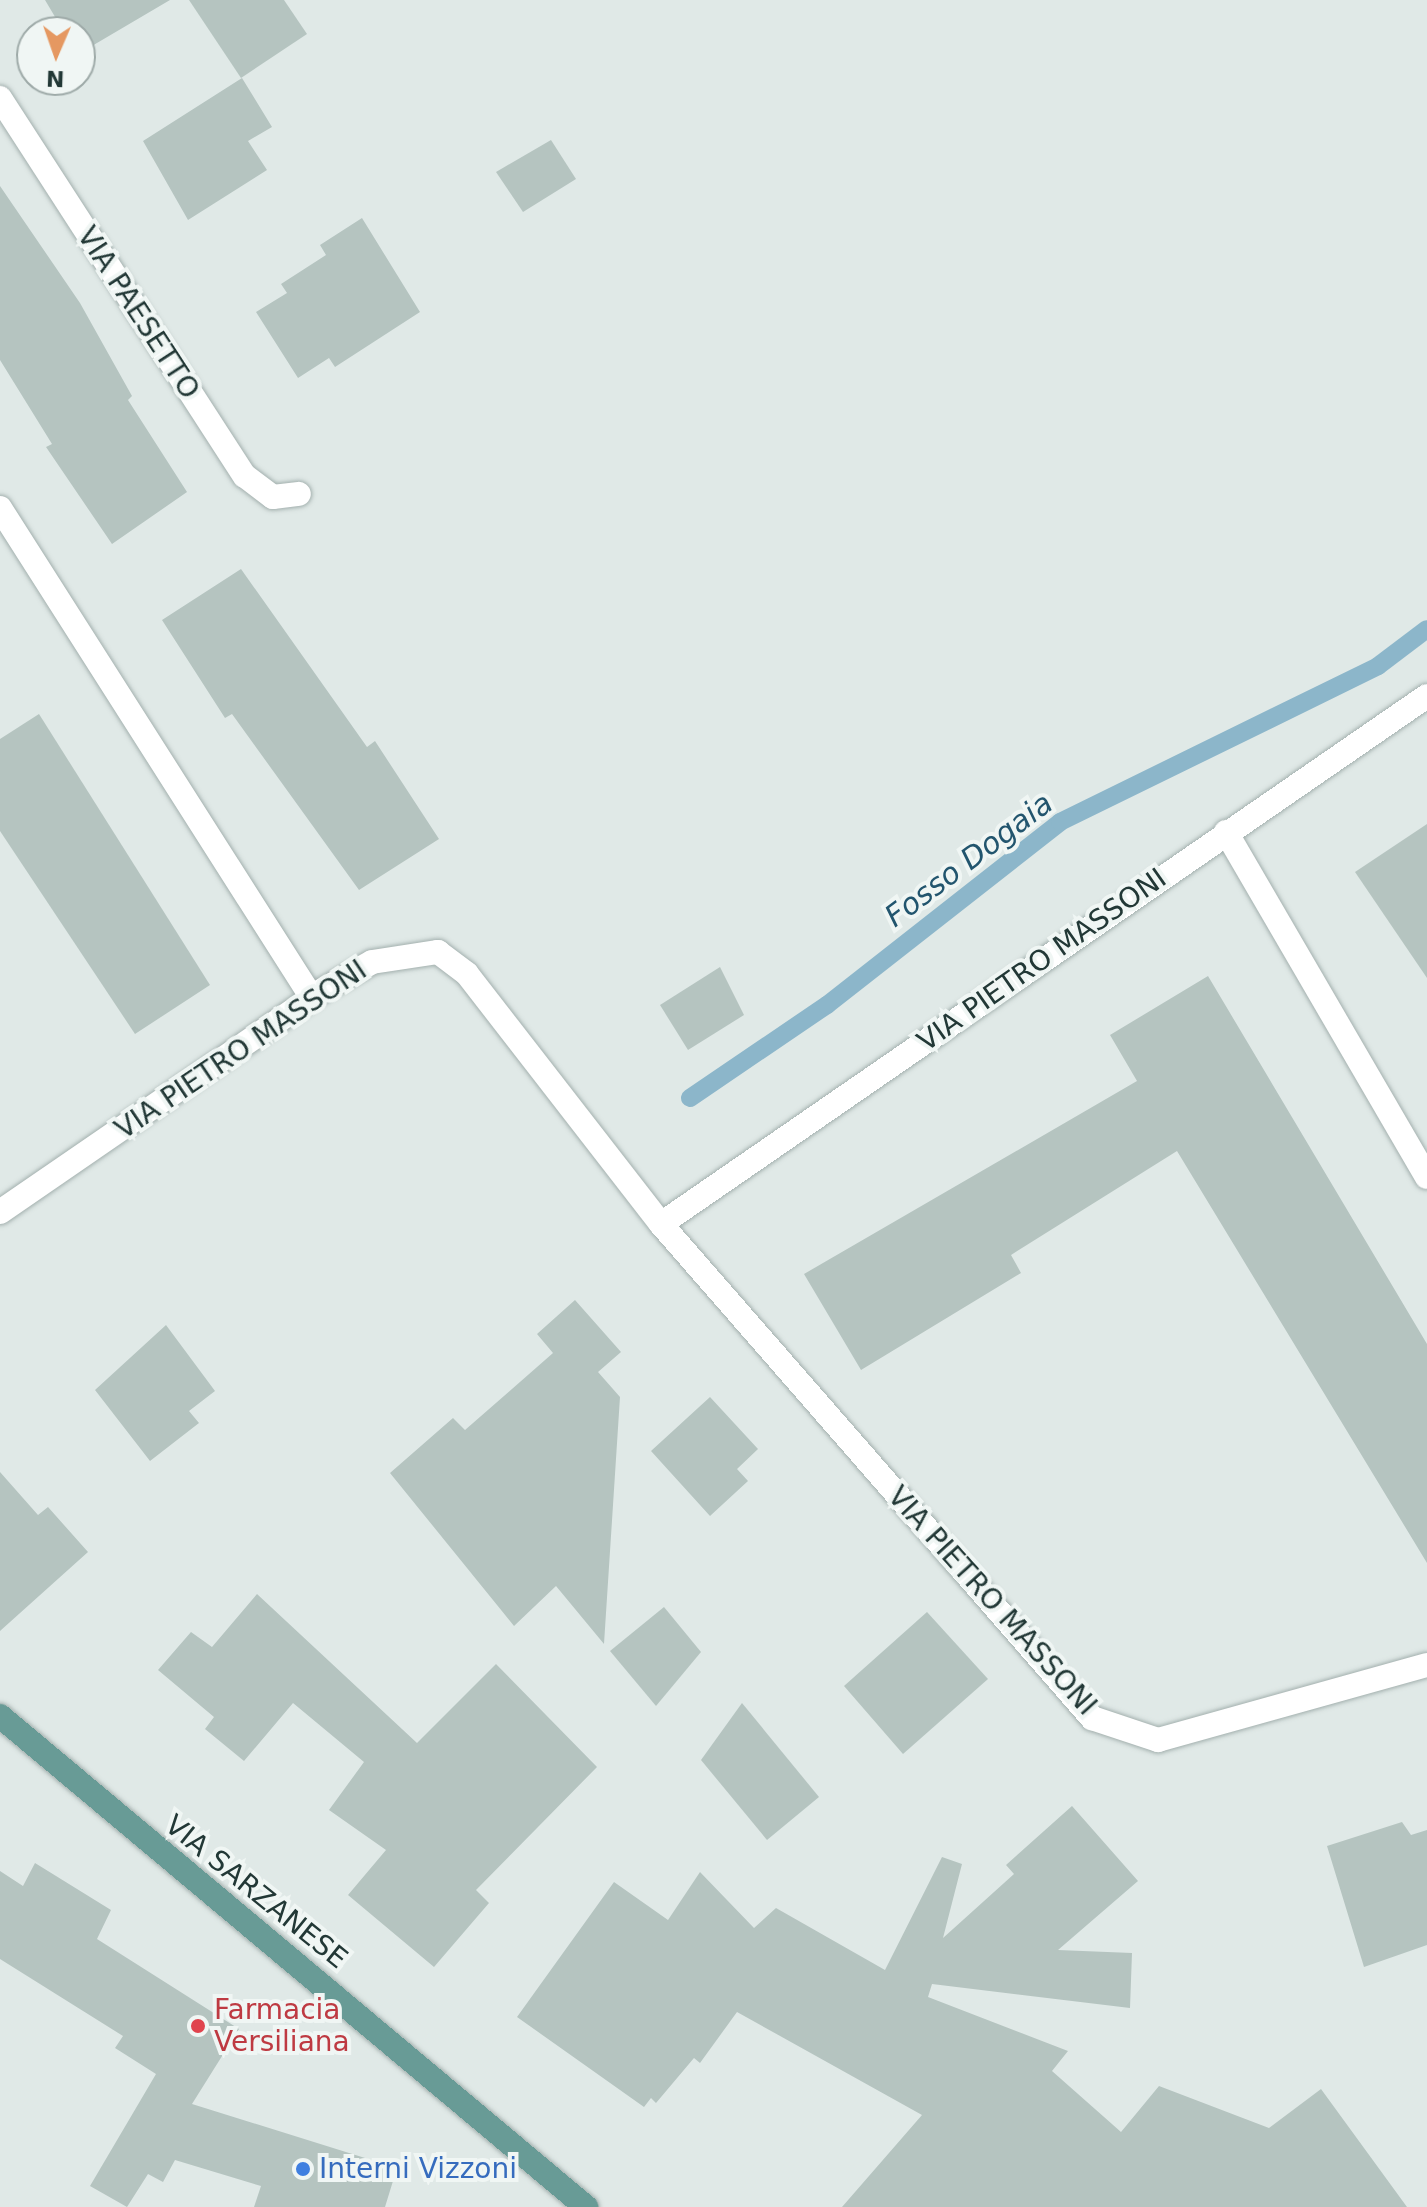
<!DOCTYPE html>
<html>
<head>
<meta charset="utf-8">
<style>
	body { margin:0 }
	#map { position:relative; width:1427px; height:2207px; overflow:hidden; background:#e0e9e7; font-family:"DejaVu Sans",sans-serif }
	div>[style] { position:absolute }
	.stream>* { height:18px; margin:-9px; padding:0 9px; transform-origin:9px; border-radius:9px; background:#8cb6ca }
	.building>* { inset:0; background:#b5c4c0 }
	.roads { filter:drop-shadow(0 0 2px #a3b0ae) drop-shadow(0 0 2px #a3b0ae) }
	.minor>* { height:24px; margin:-12px; padding:0 12px; transform-origin:12px; border-radius:12px; background:#fff }
	.major>* { height:24px; margin:-12px; padding:0 12px; transform-origin:12px; border-radius:12px; background:#689b96 }
	.dots>* { width:22px; height:22px; translate:-50% -50%; box-sizing:border-box; border:4px solid #f0f6f4; border-radius:50% }
	span { translate:-50% -50%; white-space:nowrap; text-align:center; line-height:1.15; -webkit-text-stroke:8px #f0f6f4; paint-order:stroke }
	.street-label { font-size:28px; color:#223836 }
	.health-label { font-size:28px; color:#be3a42 }
	.left { translate:0 -50%; text-align:left }
	.shop-label { font-size:28px; color:#366cbe }
	.water-label { font-size:30px; color:#22556e; font-style:italic }
	.north { position:absolute; left:16px; top:16px; width:80px; height:80px; box-sizing:border-box; background:#f0f6f4; border:2px solid #9eaaa8; border-radius:50%; rotate:182deg; font-size:22px; font-weight:700; line-height:32px; text-align:center; color:#223836 }
	.north::after { content:''; display:block; margin:auto; width:28px; height:36px; background:#e59861; clip-path:polygon(50% 0,100% 100%,50% 72%,0 100%) }
</style>
</head>
<body>
<div id="map">
	<div class="stream">
		<i style="left:690px;top:1098px;width:166px;rotate:-34.2deg"></i>
		<i style="left:827px;top:1005px;width:296px;rotate:-38.1deg"></i>
		<i style="left:1060px;top:822px;width:354px;rotate:-26.1deg"></i>
		<i style="left:1378px;top:666px;width:61px;rotate:-37.1deg"></i>
	</div>
	<div class="building">
		<i style="clip-path:polygon(45px 0,170px 0,80px 53px,80px 32px,64px 32px)"></i>
		<i style="clip-path:polygon(189px 0,284px 0,307px 34px,241px 78px)"></i>
		<i style="clip-path:polygon(242px 78px,272px 127px,248px 141px,267px 170px,188px 220px,143px 141px)"></i>
		<i style="clip-path:polygon(551px 140px,576px 179px,523px 212px,496px 172px)"></i>
		<i style="clip-path:polygon(0 186px,80px 303px,132px 396px,128px 400px,187px 492px,112px 544px,46px 447px,52px 444px,0 360px)"></i>
		<i style="clip-path:polygon(362px 218px,420px 312px,335px 367px,329px 358px,298px 378px,256px 312px,287px 293px,281px 284px,326px 255px,320px 245px)"></i>
		<i style="clip-path:polygon(241px 569px,367px 747px,375px 741px,439px 839px,359px 890px,232px 714px,225px 718px,162px 620px)"></i>
		<i style="clip-path:polygon(39px 714px,210px 985px,135px 1034px,0 831px,0 739px)"></i>
		<i style="clip-path:polygon(1427px 824px,1427px 978px,1355px 872px)"></i>
		<i style="clip-path:polygon(720px 967px,744px 1015px,688px 1050px,660px 1005px)"></i>
		<i style="clip-path:polygon(1208px 976px,1427px 1344px,1427px 1563px,1177px 1151px,1011px 1255px,1021px 1273px,861px 1370px,804px 1274px,1137px 1081px,1110px 1035px)"></i>
		<i style="clip-path:polygon(575px 1300px,621px 1352px,598px 1372px,620px 1397px,604px 1644px,556px 1586px,514px 1626px,390px 1473px,453px 1418px,465px 1430px,553px 1353px,537px 1334px)"></i>
		<i style="clip-path:polygon(166px 1325px,215px 1391px,189px 1411px,199px 1423px,150px 1461px,95px 1390px)"></i>
		<i style="clip-path:polygon(710px 1397px,758px 1449px,737px 1469px,748px 1481px,710px 1516px,651px 1451px)"></i>
		<i style="clip-path:polygon(0 1472px,38px 1515px,48px 1507px,88px 1552px,0 1631px)"></i>
		<i style="clip-path:polygon(257px 1594px,417px 1743px,496px 1664px,597px 1767px,476px 1890px,489px 1903px,434px 1967px,348px 1895px,386px 1850px,329px 1810px,364px 1762px,293px 1703px,244px 1761px,205px 1729px,214px 1717px,158px 1670px,191px 1632px,212px 1647px)"></i>
		<i style="clip-path:polygon(664px 1607px,701px 1652px,656px 1706px,610px 1651px)"></i>
		<i style="clip-path:polygon(927px 1612px,988px 1679px,903px 1754px,844px 1686px)"></i>
		<i style="clip-path:polygon(742px 1703px,819px 1797px,767px 1840px,701px 1760px)"></i>
		<i style="clip-path:polygon(1072px 1806px,1138px 1881px,1058px 1950px,1132px 1953px,1130px 2008px,932px 1984px,928px 1997px,1068px 2051px,1052px 2071px,1121px 2132px,1159px 2086px,1269px 2128px,1321px 2089px,1407px 2207px,842px 2207px,922px 2115px,737px 2012px,700px 2063px,694px 2058px,656px 2103px,651px 2098px,644px 2107px,517px 2017px,614px 1882px,668px 1920px,700px 1872px,754px 1928px,776px 1908px,885px 1970px,942px 1857px,962px 1864px,943px 1938px,1014px 1874px,1006px 1865px)"></i>
		<i style="clip-path:polygon(1402px 1822px,1411px 1835px,1427px 1830px,1427px 1945px,1364px 1967px,1327px 1846px)"></i>
		<i style="clip-path:polygon(35px 1863px,111px 1910px,97px 1939px,239px 2029px,192px 2104px,397px 2168px,385px 2207px,254px 2207px,261px 2186px,175px 2160px,163px 2182px,148px 2174px,127px 2207px,90px 2186px,156px 2074px,115px 2048px,123px 2036px,0 1959px,0 1871px,23px 1886px)"></i>
	</div>
	<div class="roads">
		<div class="minor">
			<i style="left:0;top:98px;width:450px;rotate:57.1deg"></i>
			<i style="left:245px;top:476px;width:35px;rotate:37deg"></i>
			<i style="left:273px;top:497px;width:26px;rotate:-7deg"></i>
			<i style="left:0;top:508px;width:581px;rotate:57.51deg"></i>
			<i style="left:1226px;top:832px;width:399px;rotate:59.8deg"></i>
			<i style="left:0;top:1212px;width:392px;rotate:-34.5deg"></i>
			<i style="left:323px;top:990px;width:56px;rotate:-29.7deg"></i>
			<i style="left:372px;top:962px;width:67px;rotate:-8.6deg"></i>
			<i style="left:438px;top:952px;width:36px;rotate:37deg"></i>
			<i style="left:467px;top:974px;width:316px;rotate:52.2deg"></i>
			<i style="left:661px;top:1224px;width:930px;rotate:-34.58deg"></i>
			<i style="left:661px;top:1224px;width:656px;rotate:48.9deg"></i>
			<i style="left:1092px;top:1718px;width:70px;rotate:18.4deg"></i>
			<i style="left:1158px;top:1740px;width:279px;rotate:-15.6deg"></i>
		</div>
		<div class="major">
			<i style="left:0;top:1716px;width:765px;rotate:39.96deg"></i>
		</div>
	</div>
	<div class="dots">
		<i style="left:198px;top:2026px;background:#e0444e"></i>
		<i style="left:303px;top:2169px;background:#3f7fe0"></i>
	</div>
	<div class="street-label">
		<span style="left:138px;top:313px;rotate:57deg">VIA PAESETTO</span>
		<span style="left:1042px;top:960px;rotate:-35deg">VIA PIETRO MASSONI</span>
		<span style="left:241px;top:1050px;rotate:-34deg">VIA PIETRO MASSONI</span>
		<span style="left:992px;top:1601px;rotate:48deg">VIA PIETRO MASSONI</span>
		<span style="left:256px;top:1892px;rotate:39deg">VIA SARZANESE</span>
	</div>
	<div class="health-label">
		<span class="left" style="left:214px;top:2026px">Farmacia<br>Versiliana</span>
	</div>
	<div class="shop-label">
		<span class="left" style="left:319px;top:2169px">Interni Vizzoni</span>
	</div>
	<div class="water-label">
		<span style="left:969px;top:860px;rotate:-37deg">Fosso Dogaia</span>
	</div>
	<div class="north">N</div>
</div>
</body>
</html>
